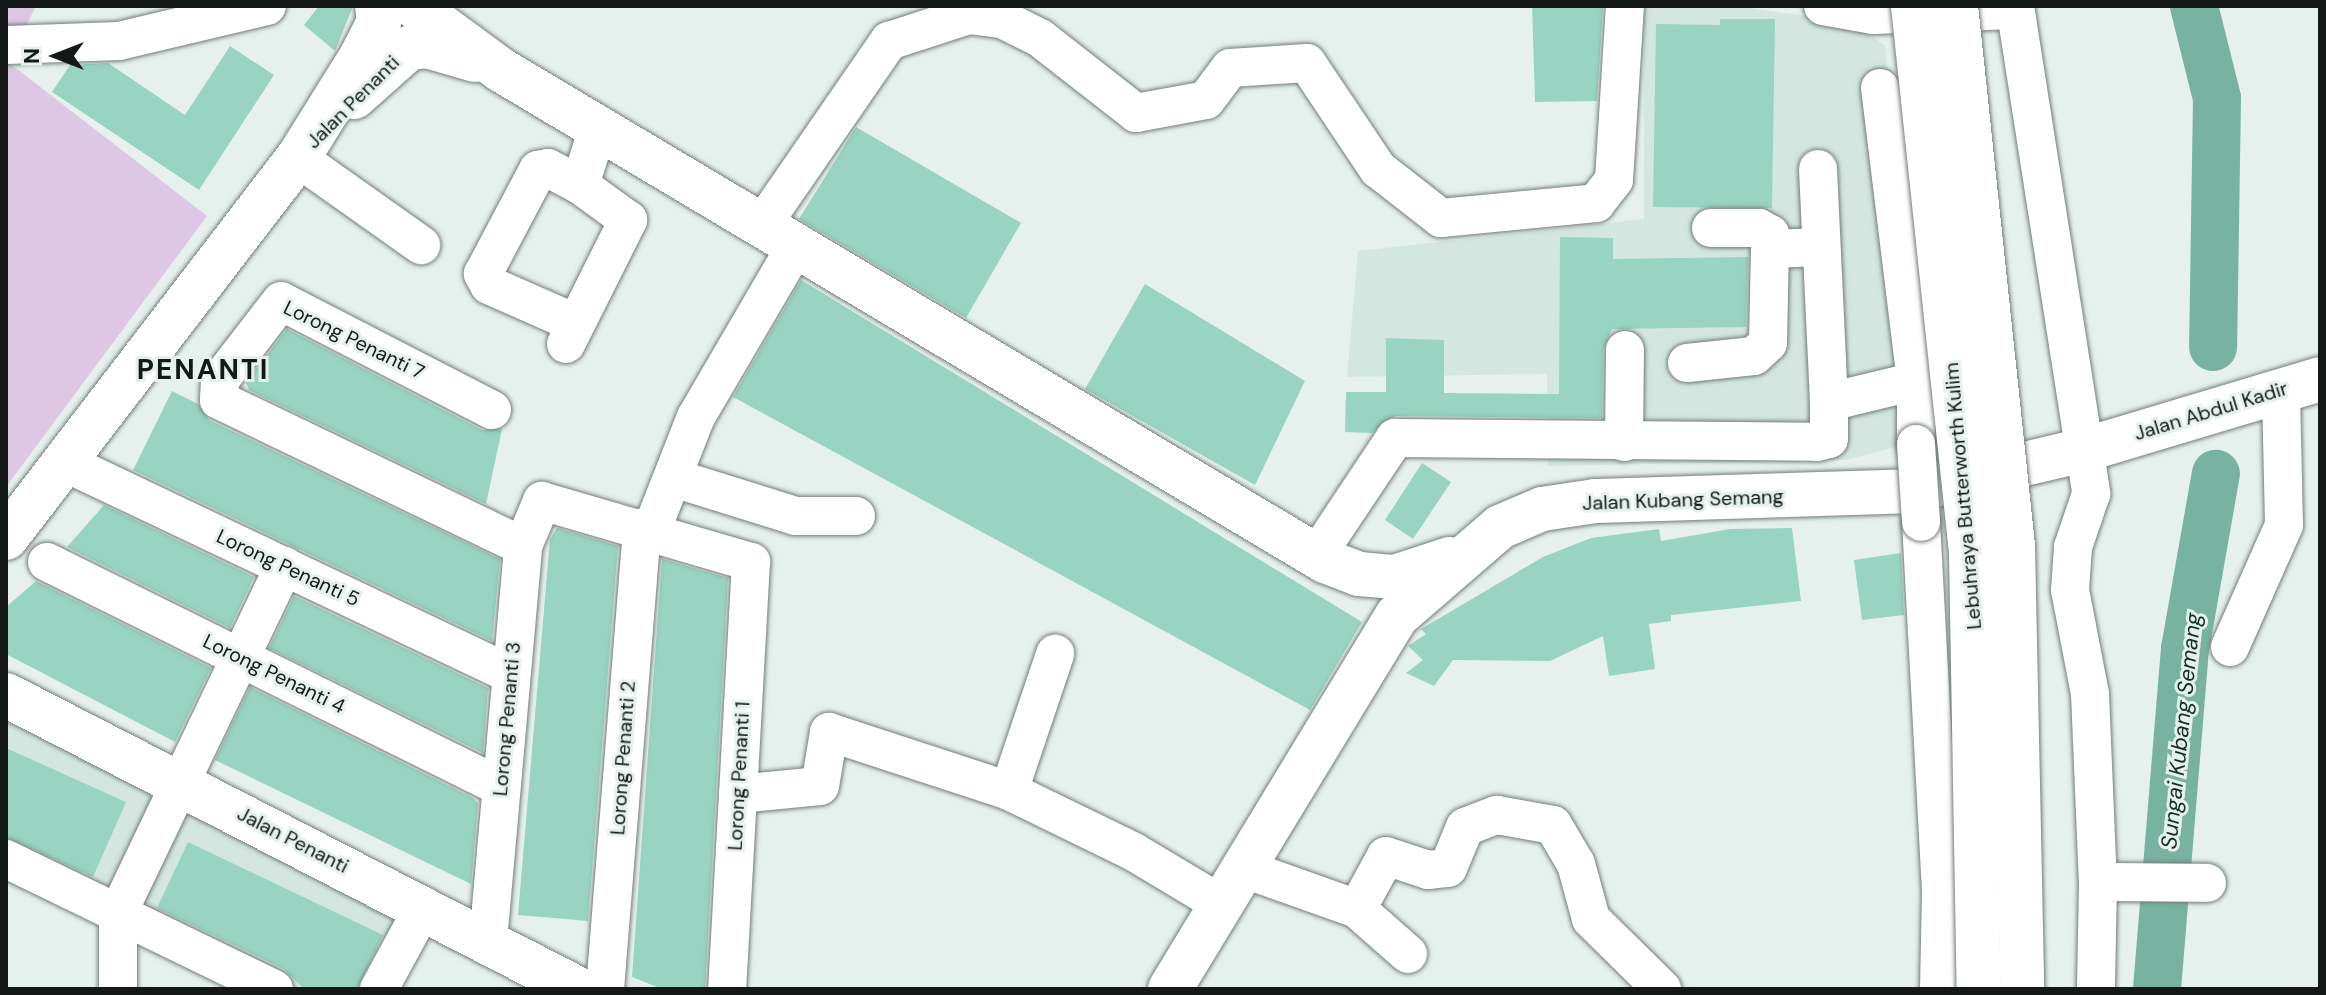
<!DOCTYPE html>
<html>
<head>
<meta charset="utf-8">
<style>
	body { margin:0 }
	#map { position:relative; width:2326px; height:995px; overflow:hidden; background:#e6f1ed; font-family:"DM Sans",sans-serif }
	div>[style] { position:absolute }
	.built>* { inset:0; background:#d3e7e0 }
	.green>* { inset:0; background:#dec6e5 }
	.river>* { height:48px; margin:-24px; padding:0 24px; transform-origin:24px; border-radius:24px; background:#78b3a1 }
	.building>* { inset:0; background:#98d4c1 }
	.roads { filter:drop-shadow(0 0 2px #737d7a) drop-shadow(0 0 2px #737d7a) }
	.minor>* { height:38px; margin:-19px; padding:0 19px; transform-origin:19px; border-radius:19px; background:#fff }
	.major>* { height:44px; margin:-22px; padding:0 22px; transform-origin:22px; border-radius:22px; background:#fff }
	.bridges { filter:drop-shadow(0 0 2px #737d7a) drop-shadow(0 0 2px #737d7a) }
	.minor-bridge>* { height:38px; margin:-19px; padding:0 19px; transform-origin:19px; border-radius:19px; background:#fff }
	.highway-bridge>* { height:44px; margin:-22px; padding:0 22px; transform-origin:22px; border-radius:22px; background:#fff }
	span { translate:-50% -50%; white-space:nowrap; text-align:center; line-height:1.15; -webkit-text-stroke:6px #e6f1ed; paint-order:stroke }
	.street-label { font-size:20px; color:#141817 }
	.water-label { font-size:22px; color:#122f27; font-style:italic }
	.district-label { font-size:28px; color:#141817; font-weight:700; letter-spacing:2px }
	.frame { position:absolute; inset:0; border:8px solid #141817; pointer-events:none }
	.north { position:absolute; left:16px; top:16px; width:80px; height:80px; -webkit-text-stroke:6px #e6f1ed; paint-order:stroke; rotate:270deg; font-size:22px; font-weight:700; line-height:32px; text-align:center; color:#141817 }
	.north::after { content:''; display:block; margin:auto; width:28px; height:36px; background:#141817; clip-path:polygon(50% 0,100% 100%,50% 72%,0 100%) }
</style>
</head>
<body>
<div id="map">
	<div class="built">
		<i style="clip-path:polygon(1644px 6px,1736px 6px,1848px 22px,1885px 45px,1926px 439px,1846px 460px,1548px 466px,1547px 374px,1347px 377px,1358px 251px,1644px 219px)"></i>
		<i style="clip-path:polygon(6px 719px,420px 929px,389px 989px,248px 989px,6px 872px)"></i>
	</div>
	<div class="green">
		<i style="clip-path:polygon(6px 6px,36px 6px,8px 62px,207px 216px,6px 487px)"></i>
	</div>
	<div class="river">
		<i style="left:2194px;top:6px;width:95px;rotate:76deg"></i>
		<i style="left:2217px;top:98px;width:249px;rotate:90.9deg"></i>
		<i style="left:2157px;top:989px;width:341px;rotate:-85.3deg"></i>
		<i style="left:2185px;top:649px;width:178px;rotate:-80deg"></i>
	</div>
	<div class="building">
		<i style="clip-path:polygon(319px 6px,353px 6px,335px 51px,304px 25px)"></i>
		<i style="clip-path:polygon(1532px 6px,1603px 6px,1597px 101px,1535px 102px)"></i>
		<i style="clip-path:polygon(1720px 19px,1775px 19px,1772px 208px,1653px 207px,1656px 24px,1720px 25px)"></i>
		<i style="clip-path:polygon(230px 46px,274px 75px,199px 190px,52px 92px,70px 65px,108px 63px,185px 115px)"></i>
		<i style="clip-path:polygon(856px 127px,1021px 223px,966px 318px,799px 219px)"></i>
		<i style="clip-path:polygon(1560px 237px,1613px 238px,1613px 259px,1748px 257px,1746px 327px,1612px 329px,1603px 350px,1602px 418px,1395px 416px,1372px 433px,1345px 432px,1346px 392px,1386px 392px,1386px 338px,1444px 340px,1444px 393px,1559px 394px)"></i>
		<i style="clip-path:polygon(801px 280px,1362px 622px,1310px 710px,733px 397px)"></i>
		<i style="clip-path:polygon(1145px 284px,1305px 381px,1255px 485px,1085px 389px)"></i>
		<i style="clip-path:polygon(287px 329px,482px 430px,502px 429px,486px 504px,249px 390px,246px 382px)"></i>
		<i style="clip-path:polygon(172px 391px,198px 404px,209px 420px,500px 559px,492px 641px,133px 470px)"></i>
		<i style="clip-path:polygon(1422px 463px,1451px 482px,1413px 539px,1385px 520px)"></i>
		<i style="clip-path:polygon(104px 505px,254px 577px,230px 628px,67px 547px)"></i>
		<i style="clip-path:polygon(557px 528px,618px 546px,588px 921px,518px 915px,550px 539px)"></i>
		<i style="clip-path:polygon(1792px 528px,1801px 601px,1671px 615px,1671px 621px,1649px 624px,1655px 669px,1609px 676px,1603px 636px,1550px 661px,1453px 660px,1434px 686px,1406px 673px,1423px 660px,1408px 646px,1426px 634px,1421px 629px,1543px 557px,1591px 538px,1659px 529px,1661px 541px,1730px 529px)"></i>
		<i style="clip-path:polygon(1901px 553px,1904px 615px,1862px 620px,1854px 560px)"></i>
		<i style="clip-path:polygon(662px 559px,728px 578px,705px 989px,662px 989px,632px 977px)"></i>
		<i style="clip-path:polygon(36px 581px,211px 668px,175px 742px,6px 654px,6px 607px)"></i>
		<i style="clip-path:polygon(294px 596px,488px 688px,483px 753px,269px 648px)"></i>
		<i style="clip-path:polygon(250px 687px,473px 798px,478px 803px,471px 884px,215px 760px)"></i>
		<i style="clip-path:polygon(6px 748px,126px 802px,93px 877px,6px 837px)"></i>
		<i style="clip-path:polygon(188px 842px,383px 935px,357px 989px,304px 989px,284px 969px,157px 908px)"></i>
	</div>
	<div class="roads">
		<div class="minor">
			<i style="left:1823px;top:6px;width:51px;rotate:10.2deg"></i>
			<i style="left:1873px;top:15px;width:142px;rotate:-2deg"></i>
			<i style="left:2015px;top:6px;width:494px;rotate:81.1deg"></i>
			<i style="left:2091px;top:494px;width:56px;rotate:108.8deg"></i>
			<i style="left:2073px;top:547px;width:43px;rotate:94deg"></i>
			<i style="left:2070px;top:590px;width:106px;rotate:79.1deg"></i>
			<i style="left:2090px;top:694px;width:188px;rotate:87.6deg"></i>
			<i style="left:2098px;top:882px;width:107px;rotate:91.1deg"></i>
			<i style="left:6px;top:45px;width:113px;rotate:-2deg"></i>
			<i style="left:119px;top:41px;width:152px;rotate:-13.3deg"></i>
			<i style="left:1880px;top:88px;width:295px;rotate:83deg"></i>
			<i style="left:1916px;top:381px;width:63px;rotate:90deg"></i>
			<i style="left:298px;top:158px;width:151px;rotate:35.3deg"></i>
			<i style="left:1818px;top:169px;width:233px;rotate:87.3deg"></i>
			<i style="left:1829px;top:402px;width:89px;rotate:-13.6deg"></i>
			<i style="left:762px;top:225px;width:224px;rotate:-55.4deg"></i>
			<i style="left:889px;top:41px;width:84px;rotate:-18deg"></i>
			<i style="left:969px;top:15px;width:33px;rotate:7deg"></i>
			<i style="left:1002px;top:19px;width:42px;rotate:26.6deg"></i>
			<i style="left:1040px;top:38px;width:122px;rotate:38deg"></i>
			<i style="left:1136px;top:113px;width:71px;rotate:-10.5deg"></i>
			<i style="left:1206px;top:100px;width:40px;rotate:-53deg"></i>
			<i style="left:1230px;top:68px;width:77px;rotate:-3.7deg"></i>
			<i style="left:1307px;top:63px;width:128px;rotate:56.2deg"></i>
			<i style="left:1378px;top:169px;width:80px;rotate:37.9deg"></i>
			<i style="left:1441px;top:218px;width:156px;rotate:-5.5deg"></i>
			<i style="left:1596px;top:203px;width:29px;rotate:-52deg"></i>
			<i style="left:1614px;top:180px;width:174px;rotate:-86.4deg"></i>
			<i style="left:1711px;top:228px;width:48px"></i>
			<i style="left:1759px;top:228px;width:13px;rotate:29deg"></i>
			<i style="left:1770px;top:234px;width:15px;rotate:90deg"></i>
			<i style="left:575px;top:323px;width:94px;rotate:-156.2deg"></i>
			<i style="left:489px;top:285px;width:13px;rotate:-119deg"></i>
			<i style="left:483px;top:274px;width:118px;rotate:-62.1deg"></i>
			<i style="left:538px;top:170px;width:10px;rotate:-11deg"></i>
			<i style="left:548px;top:168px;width:36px;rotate:28deg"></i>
			<i style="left:566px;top:344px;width:139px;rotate:-63.4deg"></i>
			<i style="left:628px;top:220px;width:59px;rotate:-143.9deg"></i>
			<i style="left:580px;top:185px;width:60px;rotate:-72.5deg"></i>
			<i style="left:1687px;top:363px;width:67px;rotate:-6deg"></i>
			<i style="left:1754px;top:356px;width:19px;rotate:-43deg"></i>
			<i style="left:1768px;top:343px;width:94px;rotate:-88.8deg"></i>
			<i style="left:1770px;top:249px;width:51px;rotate:-2.2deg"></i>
			<i style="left:492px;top:410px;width:237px;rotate:-152.7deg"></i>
			<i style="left:281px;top:301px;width:100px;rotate:127.7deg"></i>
			<i style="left:220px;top:380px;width:20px;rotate:93deg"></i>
			<i style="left:219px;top:400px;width:337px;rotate:25.7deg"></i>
			<i style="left:1624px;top:442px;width:92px;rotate:-89.4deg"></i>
			<i style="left:64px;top:462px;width:495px;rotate:25.4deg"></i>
			<i style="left:674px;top:478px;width:127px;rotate:17.4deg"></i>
			<i style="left:795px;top:516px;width:61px"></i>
			<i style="left:1921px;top:522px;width:372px;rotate:86.9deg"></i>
			<i style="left:1941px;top:893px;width:96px;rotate:91.2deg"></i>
			<i style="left:652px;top:529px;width:120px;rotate:-68.6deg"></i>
			<i style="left:696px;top:417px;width:198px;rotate:-59.7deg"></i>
			<i style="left:1317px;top:555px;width:141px;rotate:-56.3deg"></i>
			<i style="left:1395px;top:438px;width:422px;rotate:0.5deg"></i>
			<i style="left:1817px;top:442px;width:12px;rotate:-14deg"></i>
			<i style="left:1829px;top:439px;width:37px;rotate:-90deg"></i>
			<i style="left:47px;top:562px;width:507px;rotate:26.36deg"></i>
			<i style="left:2230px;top:647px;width:133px;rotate:-66.1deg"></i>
			<i style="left:2284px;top:525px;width:135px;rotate:-91.3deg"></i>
			<i style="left:1009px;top:791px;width:145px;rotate:-71.4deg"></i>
			<i style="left:738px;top:794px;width:82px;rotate:-5.6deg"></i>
			<i style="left:820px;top:786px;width:55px;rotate:-80.5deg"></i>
			<i style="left:829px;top:732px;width:189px;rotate:18.1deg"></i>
			<i style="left:1009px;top:791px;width:139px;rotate:26deg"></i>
			<i style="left:1134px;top:852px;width:101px;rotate:30.9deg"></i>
			<i style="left:6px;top:859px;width:298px;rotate:25.9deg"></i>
			<i style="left:1242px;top:868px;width:122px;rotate:19.6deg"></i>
			<i style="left:1357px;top:909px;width:60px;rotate:-61.3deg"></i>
			<i style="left:1386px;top:856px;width:44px;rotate:18.4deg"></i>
			<i style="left:1428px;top:870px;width:20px;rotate:-6deg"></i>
			<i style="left:1448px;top:868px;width:44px;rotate:-67.5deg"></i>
			<i style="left:1465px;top:827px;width:34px;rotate:-21deg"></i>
			<i style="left:1497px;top:815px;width:57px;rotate:10.1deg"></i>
			<i style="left:1553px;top:825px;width:45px;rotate:59.5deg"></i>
			<i style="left:1576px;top:864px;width:57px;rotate:74.7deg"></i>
			<i style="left:1591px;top:919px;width:100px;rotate:44.6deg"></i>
			<i style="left:2098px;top:882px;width:109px;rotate:0.5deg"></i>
			<i style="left:1357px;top:909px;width:68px;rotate:41.4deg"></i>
			<i style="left:488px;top:941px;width:397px;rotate:-84.9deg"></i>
			<i style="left:523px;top:546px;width:49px;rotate:-67.1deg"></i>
			<i style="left:542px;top:501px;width:218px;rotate:16.3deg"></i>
			<i style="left:751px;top:562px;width:428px;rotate:93.2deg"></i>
			<i style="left:118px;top:989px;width:76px;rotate:-90deg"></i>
			<i style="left:118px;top:913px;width:385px;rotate:-64.4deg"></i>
			<i style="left:379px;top:989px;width:94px;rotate:-61.5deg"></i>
			<i style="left:605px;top:989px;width:463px;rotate:-85.4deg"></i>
		</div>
		<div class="major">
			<i style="left:414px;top:6px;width:108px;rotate:36.3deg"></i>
			<i style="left:501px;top:70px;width:959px;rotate:30.79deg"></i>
			<i style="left:1325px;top:561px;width:36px;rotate:21deg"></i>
			<i style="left:1359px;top:574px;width:36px;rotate:5deg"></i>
			<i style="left:1395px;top:577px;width:57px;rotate:-18.4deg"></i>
			<i style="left:354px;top:97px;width:74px;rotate:-41.7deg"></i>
			<i style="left:409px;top:48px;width:18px;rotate:-6deg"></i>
			<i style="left:427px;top:46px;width:50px;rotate:16.3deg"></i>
			<i style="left:6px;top:538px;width:479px;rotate:-52.5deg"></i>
			<i style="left:298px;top:158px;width:121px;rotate:-58.1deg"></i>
			<i style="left:362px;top:55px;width:37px;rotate:-63deg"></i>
			<i style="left:379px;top:22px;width:16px;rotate:-97deg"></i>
			<i style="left:6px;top:695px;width:643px;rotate:27.2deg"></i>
			<i style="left:1170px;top:989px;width:437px;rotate:-58.7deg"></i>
			<i style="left:1397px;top:616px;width:136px;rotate:-40.8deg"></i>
			<i style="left:1500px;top:527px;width:46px;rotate:-23.2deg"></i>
			<i style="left:1542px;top:509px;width:54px;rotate:-8.6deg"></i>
			<i style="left:1595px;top:501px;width:315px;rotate:-1.8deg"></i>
			<i style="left:1910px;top:491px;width:182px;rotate:-13.3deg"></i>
			<i style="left:2087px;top:449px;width:243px;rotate:-16.7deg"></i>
		</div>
	</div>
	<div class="bridges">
		<div class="minor-bridge">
			<i style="left:1916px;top:444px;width:78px;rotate:86.3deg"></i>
		</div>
		<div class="highway-bridge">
			<i style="left:1913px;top:6px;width:549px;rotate:83.94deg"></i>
			<i style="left:1971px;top:552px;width:437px;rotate:89deg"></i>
			<i style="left:1956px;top:6px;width:543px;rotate:83.97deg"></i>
			<i style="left:2013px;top:546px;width:443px;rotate:88.8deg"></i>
		</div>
	</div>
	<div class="street-label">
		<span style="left:353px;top:102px;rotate:-45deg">Jalan Penanti</span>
		<span style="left:354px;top:340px;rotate:26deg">Lorong Penanti 7</span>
		<span style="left:2211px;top:411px;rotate:-17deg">Jalan Abdul Kadir</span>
		<span style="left:1963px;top:496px;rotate:-95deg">Lebuhraya Butterworth Kulim</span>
		<span style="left:1683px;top:500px;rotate:-2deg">Jalan Kubang Semang</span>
		<span style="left:288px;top:568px;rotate:25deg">Lorong Penanti 5</span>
		<span style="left:274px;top:674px;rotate:26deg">Lorong Penanti 4</span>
		<span style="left:507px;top:719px;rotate:-85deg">Lorong Penanti 3</span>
		<span style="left:623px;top:758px;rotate:-86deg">Lorong Penanti 2</span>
		<span style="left:739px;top:776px;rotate:-87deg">Lorong Penanti 1</span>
		<span style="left:293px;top:840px;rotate:27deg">Jalan Penanti</span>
	</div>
	<div class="water-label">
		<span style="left:2181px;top:731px;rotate:-84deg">Sungai Kubang Semang</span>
	</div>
	<div class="district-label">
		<span style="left:203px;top:370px">PENANTI</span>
	</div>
	<div class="frame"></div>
	<div class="north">N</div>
</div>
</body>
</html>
